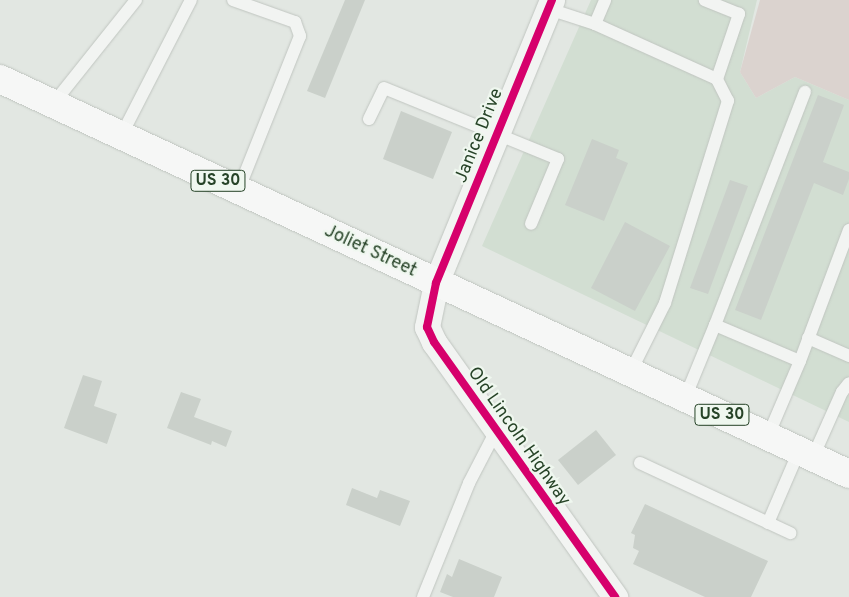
<!DOCTYPE html>
<html>
<head>
<meta charset="utf-8">
<style>
	body { margin:0 }
	#map { position:relative; width:849px; height:597px; overflow:hidden; background:#e2e7e2; font-family:Overpass,sans-serif }
	div>[style] { position:absolute }
	.built>* { inset:0; background:#d2ded2 }
	.green>* { inset:0; background:#dbd3cf }
	.building>* { inset:0; background:#cad0ca }
	.roads { filter:drop-shadow(0 0 1px #c0c5c0) drop-shadow(0 0 1px #c0c5c0) }
	.service>* { height:12px; margin:-6px; padding:0 6px; transform-origin:6px; border-radius:6px; background:#f2f4f2 }
	.minor>* { height:25px; margin:-12.5px; padding:0 12.5px; transform-origin:12.5px; border-radius:12.5px; background:#f2f4f2 }
	.primary>* { height:28px; margin:-14px; padding:0 14px; transform-origin:14px; border-radius:14px; background:#f6f7f6 }
	.cycleway>* { height:8px; margin:-4px; padding:0 4px; transform-origin:4px; border-radius:4px; background:#d6006c }
	span { translate:-50% -50%; white-space:nowrap; text-align:center; line-height:1.15; -webkit-text-stroke:4.5px #eff7ef; paint-order:stroke }
	.shield-label span { padding:1px 4px; background:#eff7ef; border:1px solid; border-radius:4px; -webkit-text-stroke-width:0 }
	.shield-label { font-size:16px; color:#264327; font-weight:700 }
	.street-label { font-size:18px; color:#264327 }
</style>
</head>
<body>
<div id="map">
	<div class="built">
		<i style="clip-path:polygon(591px 0,757px 0,740px 72px,756px 98px,795px 77px,849px 100px,849px 422px,482px 246px)"></i>
	</div>
	<div class="green">
		<i style="clip-path:polygon(760px 0,849px 0,849px 100px,795px 77px,756px 98px,740px 72px)"></i>
	</div>
	<div class="building">
		<i style="clip-path:polygon(345px 0,365px 0,325px 98px,307px 91px)"></i>
		<i style="clip-path:polygon(818px 95px,844px 105px,823px 162px,849px 172px,849px 179px,843px 195px,814px 183px,761px 320px,735px 310px)"></i>
		<i style="clip-path:polygon(401px 111px,452px 132px,433px 179px,383px 159px)"></i>
		<i style="clip-path:polygon(592px 139px,619px 150px,616px 158px,628px 163px,604px 221px,565px 205px)"></i>
		<i style="clip-path:polygon(730px 180px,748px 186px,708px 294px,690px 288px)"></i>
		<i style="clip-path:polygon(625px 222px,670px 246px,635px 311px,591px 288px)"></i>
		<i style="clip-path:polygon(83px 375px,102px 381px,94px 406px,117px 414px,107px 444px,64px 428px)"></i>
		<i style="clip-path:polygon(181px 392px,201px 399px,194px 417px,232px 431px,226px 447px,212px 441px,211px 445px,167px 428px)"></i>
		<i style="clip-path:polygon(596px 430px,616px 455px,578px 485px,558px 460px)"></i>
		<i style="clip-path:polygon(352px 488px,377px 498px,380px 490px,410px 501px,400px 526px,346px 505px)"></i>
		<i style="clip-path:polygon(645px 504px,768px 561px,751px 597px,705px 597px,633px 564px,639px 551px,633px 548px,635px 535px,631px 533px)"></i>
		<i style="clip-path:polygon(459px 559px,502px 577px,494px 597px,453px 597px,440px 592px,447px 574px,452px 577px)"></i>
	</div>
	<div class="roads">
		<div class="service">
			<i style="left:233px;top:0;width:66px;rotate:19.5deg"></i>
			<i style="left:295px;top:22px;width:15px;rotate:70deg"></i>
			<i style="left:300px;top:36px;width:167px;rotate:111.8deg"></i>
			<i style="left:549px;top:9px;width:48px;rotate:18.1deg"></i>
			<i style="left:595px;top:24px;width:26px;rotate:-67deg"></i>
			<i style="left:595px;top:24px;width:134px;rotate:24.3deg"></i>
			<i style="left:53px;top:104px;width:133px;rotate:-51.4deg"></i>
			<i style="left:369px;top:119px;width:34px;rotate:-64deg"></i>
			<i style="left:384px;top:88px;width:188px;rotate:22.2deg"></i>
			<i style="left:558px;top:159px;width:70px;rotate:112.6deg"></i>
			<i style="left:121px;top:136px;width:153px;rotate:-62.8deg"></i>
			<i style="left:715px;top:325px;width:250px;rotate:-68.9deg"></i>
			<i style="left:808px;top:338px;width:45px;rotate:23.7deg"></i>
			<i style="left:800px;top:361px;width:140px;rotate:-69.5deg"></i>
			<i style="left:630px;top:373px;width:78px;rotate:-63.4deg"></i>
			<i style="left:665px;top:303px;width:212px;rotate:-72.7deg"></i>
			<i style="left:728px;top:101px;width:25px;rotate:-117deg"></i>
			<i style="left:717px;top:79px;width:69px;rotate:-71.3deg"></i>
			<i style="left:739px;top:14px;width:37px;rotate:-158deg"></i>
			<i style="left:685px;top:398px;width:79px;rotate:-67.7deg"></i>
			<i style="left:715px;top:325px;width:92px;rotate:23deg"></i>
			<i style="left:800px;top:361px;width:82px;rotate:113.1deg"></i>
			<i style="left:813px;top:457px;width:71px;rotate:-66deg"></i>
			<i style="left:842px;top:392px;width:11px;rotate:-52deg"></i>
			<i style="left:640px;top:463px;width:166px;rotate:25deg"></i>
			<i style="left:768px;top:523px;width:78px;rotate:-66.7deg"></i>
			<i style="left:423px;top:597px;width:123px;rotate:-68deg"></i>
			<i style="left:469px;top:483px;width:59px;rotate:-62.6deg"></i>
		</div>
		<div class="minor">
			<i style="left:552px;top:0;width:306px;rotate:112.3deg"></i>
			<i style="left:436px;top:283px;width:45px;rotate:101.6deg"></i>
			<i style="left:427px;top:327px;width:17px;rotate:65deg"></i>
			<i style="left:434px;top:342px;width:313px;rotate:54.6deg"></i>
		</div>
		<div class="primary">
			<i style="left:0;top:79px;width:936px;rotate:24.95deg"></i>
		</div>
	</div>
	<div class="cycleway">
		<i style="left:552px;top:0;width:306px;rotate:112.3deg"></i>
		<i style="left:436px;top:283px;width:45px;rotate:101.6deg"></i>
		<i style="left:427px;top:327px;width:17px;rotate:65deg"></i>
		<i style="left:434px;top:342px;width:313px;rotate:54.6deg"></i>
	</div>
	<div class="shield-label">
		<span style="left:218px;top:181px">US 30</span>
		<span style="left:722px;top:415px">US 30</span>
	</div>
	<div class="street-label">
		<span style="left:480px;top:136px;rotate:-68deg">Janice Drive</span>
		<span style="left:370px;top:252px;rotate:25deg">Joliet Street</span>
		<span style="left:518px;top:437px;rotate:55deg">Old Lincoln Highway</span>
	</div>
</div>
</body>
</html>
